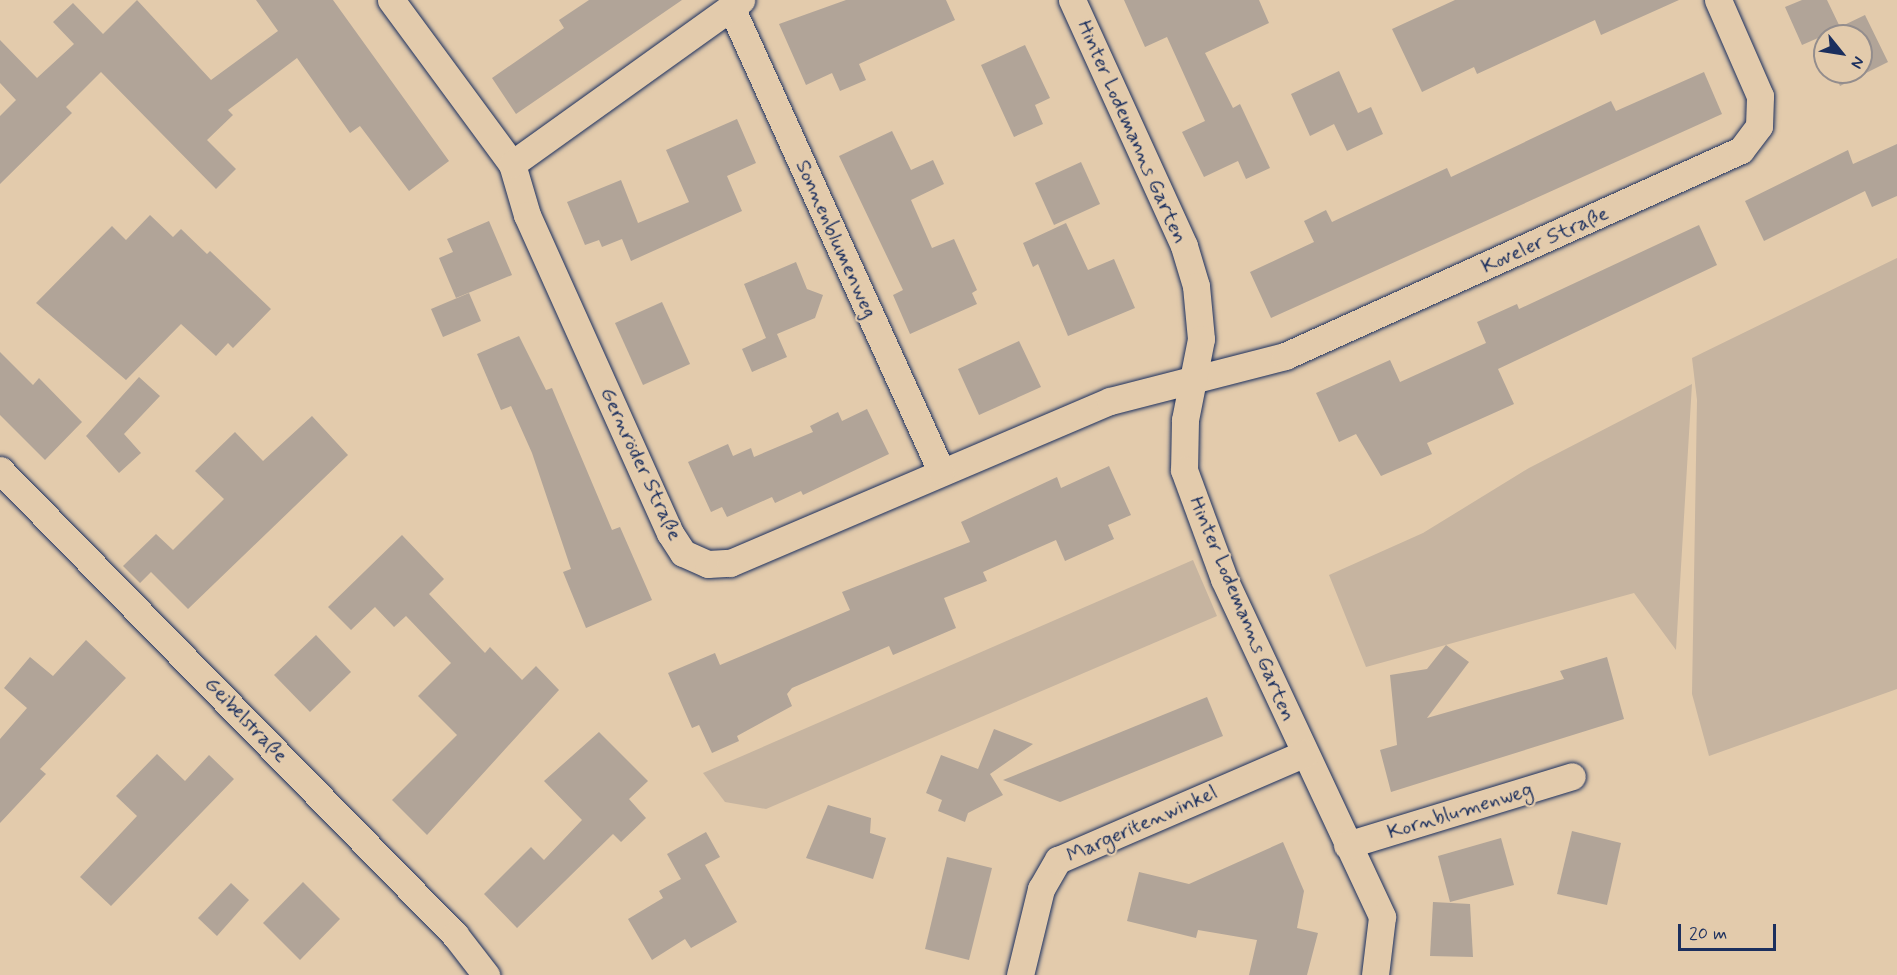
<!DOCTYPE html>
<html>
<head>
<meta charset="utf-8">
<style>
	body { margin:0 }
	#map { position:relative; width:1897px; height:975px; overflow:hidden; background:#e3cbac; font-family:Mynerve,sans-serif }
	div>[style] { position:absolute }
	.green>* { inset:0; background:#c6b4a0 }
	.building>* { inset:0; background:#b1a498 }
	.roads { filter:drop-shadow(0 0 2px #1b2f5e) drop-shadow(0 0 2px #1b2f5e) }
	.minor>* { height:27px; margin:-13.5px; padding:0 13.5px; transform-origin:13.5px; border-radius:13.5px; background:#e3cbac }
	span { translate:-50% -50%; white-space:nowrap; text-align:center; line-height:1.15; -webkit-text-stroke:4.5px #e3cbac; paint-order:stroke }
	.street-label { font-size:21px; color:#1b2f5e }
	.north { position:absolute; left:1813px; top:24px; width:60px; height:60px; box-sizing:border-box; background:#e3cbac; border:2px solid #938d8d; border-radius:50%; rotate:120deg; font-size:16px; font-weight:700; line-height:24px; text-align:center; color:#1b2f5e }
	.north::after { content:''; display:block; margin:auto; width:21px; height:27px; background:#1b2f5e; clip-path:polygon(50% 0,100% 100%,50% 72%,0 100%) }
	.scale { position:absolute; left:1678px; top:924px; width:98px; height:27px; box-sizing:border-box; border:3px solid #1b2f5e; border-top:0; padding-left:8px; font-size:18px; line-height:21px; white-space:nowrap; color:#1b2f5e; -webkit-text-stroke:4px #e3cbac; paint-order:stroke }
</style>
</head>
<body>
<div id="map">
	<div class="green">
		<i style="clip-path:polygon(1897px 258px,1897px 689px,1709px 756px,1692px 694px,1697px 400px,1692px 358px)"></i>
		<i style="clip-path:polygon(1692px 384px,1676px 650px,1634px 593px,1366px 667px,1329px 575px,1423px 533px,1529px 468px)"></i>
		<i style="clip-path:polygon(1193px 560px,1217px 616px,766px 809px,725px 802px,703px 773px)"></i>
	</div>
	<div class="building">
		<i style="clip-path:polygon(137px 0,211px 80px,278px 31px,256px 0,333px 0,449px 161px,409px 191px,360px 126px,350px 133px,297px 58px,228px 110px,233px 115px,207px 140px,236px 169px,216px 189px,101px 72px,66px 107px,72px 113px,0 184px,0 116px,16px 100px,0 83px,0 40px,37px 78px,74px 44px,53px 22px,73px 3px,103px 34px)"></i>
		<i style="clip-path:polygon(589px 0,682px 0,516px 114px,492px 78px,564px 28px,559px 20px)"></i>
		<i style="clip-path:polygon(846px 0,946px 0,955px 20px,859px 64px,866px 80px,840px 91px,832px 73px,806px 85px,779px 24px)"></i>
		<i style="clip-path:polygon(1124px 0,1259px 0,1269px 23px,1205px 53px,1233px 108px,1240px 104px,1270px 168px,1246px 179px,1238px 161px,1204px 177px,1182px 132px,1205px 121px,1167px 37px,1145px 47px)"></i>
		<i style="clip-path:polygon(1455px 0,1679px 0,1601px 35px,1595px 20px,1477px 74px,1474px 67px,1422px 92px,1392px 29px)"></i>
		<i style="clip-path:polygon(1802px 0,1827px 0,1840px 27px,1865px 15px,1888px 62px,1840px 86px,1834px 72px,1861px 72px,1861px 36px,1825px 36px,1825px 54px,1818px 38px,1802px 45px,1785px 7px)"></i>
		<i style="clip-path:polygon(1025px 45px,1050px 98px,1035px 105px,1043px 124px,1014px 137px,981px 65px)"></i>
		<i style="clip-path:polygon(1339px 71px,1358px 113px,1371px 107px,1383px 134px,1347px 151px,1334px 124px,1310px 136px,1291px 94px)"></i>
		<i style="clip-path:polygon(1704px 72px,1722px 114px,1271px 318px,1250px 272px,1314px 242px,1304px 221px,1326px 210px,1332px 222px,1447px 168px,1451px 177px,1611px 101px,1616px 111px)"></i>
		<i style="clip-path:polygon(737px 119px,756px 163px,727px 176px,742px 211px,631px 261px,622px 239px,602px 247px,599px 240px,585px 245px,567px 202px,621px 180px,638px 223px,689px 202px,666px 150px)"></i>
		<i style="clip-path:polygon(892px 131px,911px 170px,933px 160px,944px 184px,911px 200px,932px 248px,954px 239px,977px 290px,972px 293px,977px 304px,910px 334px,893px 295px,903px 290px,839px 156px)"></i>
		<i style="clip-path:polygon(1897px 144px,1897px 196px,1872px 207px,1865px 191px,1764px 241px,1745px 201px,1848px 150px,1853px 164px)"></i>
		<i style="clip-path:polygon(1081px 162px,1100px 204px,1054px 225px,1035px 183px)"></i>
		<i style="clip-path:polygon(150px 215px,173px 237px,181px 229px,207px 254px,210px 251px,271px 309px,233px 348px,228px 343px,216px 356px,181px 324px,126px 380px,36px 303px,112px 226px,126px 240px)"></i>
		<i style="clip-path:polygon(489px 221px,512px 275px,456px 298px,439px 258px,453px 252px,447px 239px)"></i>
		<i style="clip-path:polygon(1066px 223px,1088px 270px,1114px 259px,1135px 308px,1068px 336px,1038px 264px,1033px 267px,1023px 243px)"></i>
		<i style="clip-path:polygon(1699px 225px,1717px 265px,1498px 369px,1514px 404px,1427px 443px,1432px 454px,1381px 476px,1356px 434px,1339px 442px,1316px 393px,1390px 360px,1400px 382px,1486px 343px,1477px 322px,1517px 304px,1519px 309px)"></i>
		<i style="clip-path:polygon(796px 262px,807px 289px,823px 295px,815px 318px,777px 334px,787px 357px,752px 372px,742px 349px,766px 338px,744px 284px)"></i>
		<i style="clip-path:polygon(469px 293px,481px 321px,443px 337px,431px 309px)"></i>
		<i style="clip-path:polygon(662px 302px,690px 364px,643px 385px,615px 323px)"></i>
		<i style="clip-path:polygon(519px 336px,546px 390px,552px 388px,612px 530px,620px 527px,652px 600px,586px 628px,563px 572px,571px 569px,532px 453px,511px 406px,501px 410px,477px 354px)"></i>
		<i style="clip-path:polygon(1019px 341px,1041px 387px,979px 415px,958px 369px)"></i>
		<i style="clip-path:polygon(0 352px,33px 385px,39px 378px,82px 422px,45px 460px,0 415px)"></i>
		<i style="clip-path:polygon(139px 377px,160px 396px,124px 434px,141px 453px,119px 473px,86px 436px)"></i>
		<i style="clip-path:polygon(867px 409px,889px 454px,803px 495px,801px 491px,775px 503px,772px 497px,727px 517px,722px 507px,711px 512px,688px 462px,728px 444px,733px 456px,751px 448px,754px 457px,813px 432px,810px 426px,838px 412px,842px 421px)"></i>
		<i style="clip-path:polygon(312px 416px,348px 455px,188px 609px,151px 572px,140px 583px,123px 566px,156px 534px,173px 550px,224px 499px,195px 471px,235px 432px,263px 461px)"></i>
		<i style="clip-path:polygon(1109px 466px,1131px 515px,1108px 525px,1114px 539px,1065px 561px,1056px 540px,983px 572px,987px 581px,944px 598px,956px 628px,893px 655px,889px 646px,792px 688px,787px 694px,792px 706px,737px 736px,739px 741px,712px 753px,699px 725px,692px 728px,668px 673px,715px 653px,720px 665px,850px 610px,842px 592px,970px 542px,961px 522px,1057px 477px,1061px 488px)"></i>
		<i style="clip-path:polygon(402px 535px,444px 579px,429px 594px,485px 653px,490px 647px,522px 680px,536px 666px,559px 690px,427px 835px,392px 800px,457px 735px,418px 696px,451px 663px,406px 616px,394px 627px,375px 607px,351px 630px,328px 607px)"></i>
		<i style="clip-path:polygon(316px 635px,351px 672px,310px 712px,274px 675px)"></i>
		<i style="clip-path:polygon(86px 640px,126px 678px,40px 769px,46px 774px,0 823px,0 739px,27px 708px,4px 688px,30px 657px,53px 676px)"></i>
		<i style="clip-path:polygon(1446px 645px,1469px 662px,1427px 718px,1564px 679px,1560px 671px,1607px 657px,1624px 719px,1391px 792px,1380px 750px,1397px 745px,1390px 675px,1427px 669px)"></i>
		<i style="clip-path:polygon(1207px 697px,1223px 736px,1060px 802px,1003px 780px)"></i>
		<i style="clip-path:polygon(994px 729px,1033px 744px,990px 774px,1003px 795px,968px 813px,965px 822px,938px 811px,942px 800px,926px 793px,941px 755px,978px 769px)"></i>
		<i style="clip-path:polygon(599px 732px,648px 781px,629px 799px,646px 818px,621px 842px,613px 834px,517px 928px,484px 894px,531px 847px,544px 860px,582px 820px,544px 781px)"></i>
		<i style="clip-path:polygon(157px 754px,185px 781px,209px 755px,234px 779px,111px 906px,80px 877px,137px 816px,116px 796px)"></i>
		<i style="clip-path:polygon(828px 805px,871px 818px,870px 833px,886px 838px,873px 879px,806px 858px)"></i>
		<i style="clip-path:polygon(1572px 831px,1621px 843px,1607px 905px,1557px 894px)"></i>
		<i style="clip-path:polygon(706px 832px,720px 857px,705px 865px,737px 922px,691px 948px,685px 939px,652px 960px,628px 919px,663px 898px,659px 891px,681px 879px,667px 854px)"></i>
		<i style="clip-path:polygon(1501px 838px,1514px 885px,1450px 902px,1438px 856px)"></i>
		<i style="clip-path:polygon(1283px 842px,1304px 891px,1297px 928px,1318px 933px,1307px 975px,1249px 975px,1257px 940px,1198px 930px,1196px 938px,1127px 921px,1139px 872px,1189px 884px)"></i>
		<i style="clip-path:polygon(947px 857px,992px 868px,969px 960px,925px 949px)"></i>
		<i style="clip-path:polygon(303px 882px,340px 919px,300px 960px,263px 923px)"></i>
		<i style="clip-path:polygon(231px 883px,249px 900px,217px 936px,198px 918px)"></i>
		<i style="clip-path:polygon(1433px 902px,1470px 904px,1473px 957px,1430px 956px)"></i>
	</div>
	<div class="roads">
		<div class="minor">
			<i style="left:391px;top:0;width:204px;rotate:53.6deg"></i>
			<i style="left:512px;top:164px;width:53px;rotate:73.6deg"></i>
			<i style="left:527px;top:215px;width:349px;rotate:65.8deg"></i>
			<i style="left:670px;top:533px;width:24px;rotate:57deg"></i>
			<i style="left:683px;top:553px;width:27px;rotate:24deg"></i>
			<i style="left:708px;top:564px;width:22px;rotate:-3deg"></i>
			<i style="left:730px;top:563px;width:413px;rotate:-23.1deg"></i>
			<i style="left:1110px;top:401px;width:181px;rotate:-14.4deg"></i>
			<i style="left:1285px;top:356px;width:500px;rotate:-24.31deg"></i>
			<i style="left:1741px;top:150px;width:30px;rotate:-53deg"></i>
			<i style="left:1759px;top:126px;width:30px;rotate:-88deg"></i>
			<i style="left:1760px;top:96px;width:105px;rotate:-113.6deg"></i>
			<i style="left:1072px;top:0;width:270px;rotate:65.5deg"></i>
			<i style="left:1184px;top:246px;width:42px;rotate:73.3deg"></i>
			<i style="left:1196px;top:286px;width:53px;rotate:84.6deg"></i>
			<i style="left:1201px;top:339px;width:83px;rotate:101.2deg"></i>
			<i style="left:1185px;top:420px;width:50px;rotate:91.1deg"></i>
			<i style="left:1184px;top:470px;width:116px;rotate:69.8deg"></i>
			<i style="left:1224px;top:579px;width:373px;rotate:64.9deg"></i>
			<i style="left:1382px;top:917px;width:58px;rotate:96.9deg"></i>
			<i style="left:731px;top:7px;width:509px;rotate:65.65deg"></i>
			<i style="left:512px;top:164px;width:282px;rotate:-35.6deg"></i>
			<i style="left:0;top:470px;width:651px;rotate:45.62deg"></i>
			<i style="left:455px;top:935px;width:51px;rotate:52.2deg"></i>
			<i style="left:1347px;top:845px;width:235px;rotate:-17deg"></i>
			<i style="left:1020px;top:975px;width:89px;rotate:-76.3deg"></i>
			<i style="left:1041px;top:889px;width:34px;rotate:-60deg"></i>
			<i style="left:1058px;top:860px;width:269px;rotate:-23.4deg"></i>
		</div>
	</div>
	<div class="street-label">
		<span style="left:1132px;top:132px;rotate:66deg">Hinter Lodemanns Garten</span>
		<span style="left:836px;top:239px;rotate:66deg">Sonnenblumenweg</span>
		<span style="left:1545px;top:240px;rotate:-24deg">Koveler Straße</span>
		<span style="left:641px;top:464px;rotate:65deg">Gernröder Straße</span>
		<span style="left:1242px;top:609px;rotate:67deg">Hinter Lodemanns Garten</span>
		<span style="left:246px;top:720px;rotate:46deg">Geibelstraße</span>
		<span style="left:1460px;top:811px;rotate:-17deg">Kornblumenweg</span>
		<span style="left:1142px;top:824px;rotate:-24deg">Margeritenwinkel</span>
	</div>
	<div class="north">N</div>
	<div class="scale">20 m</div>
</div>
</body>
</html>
